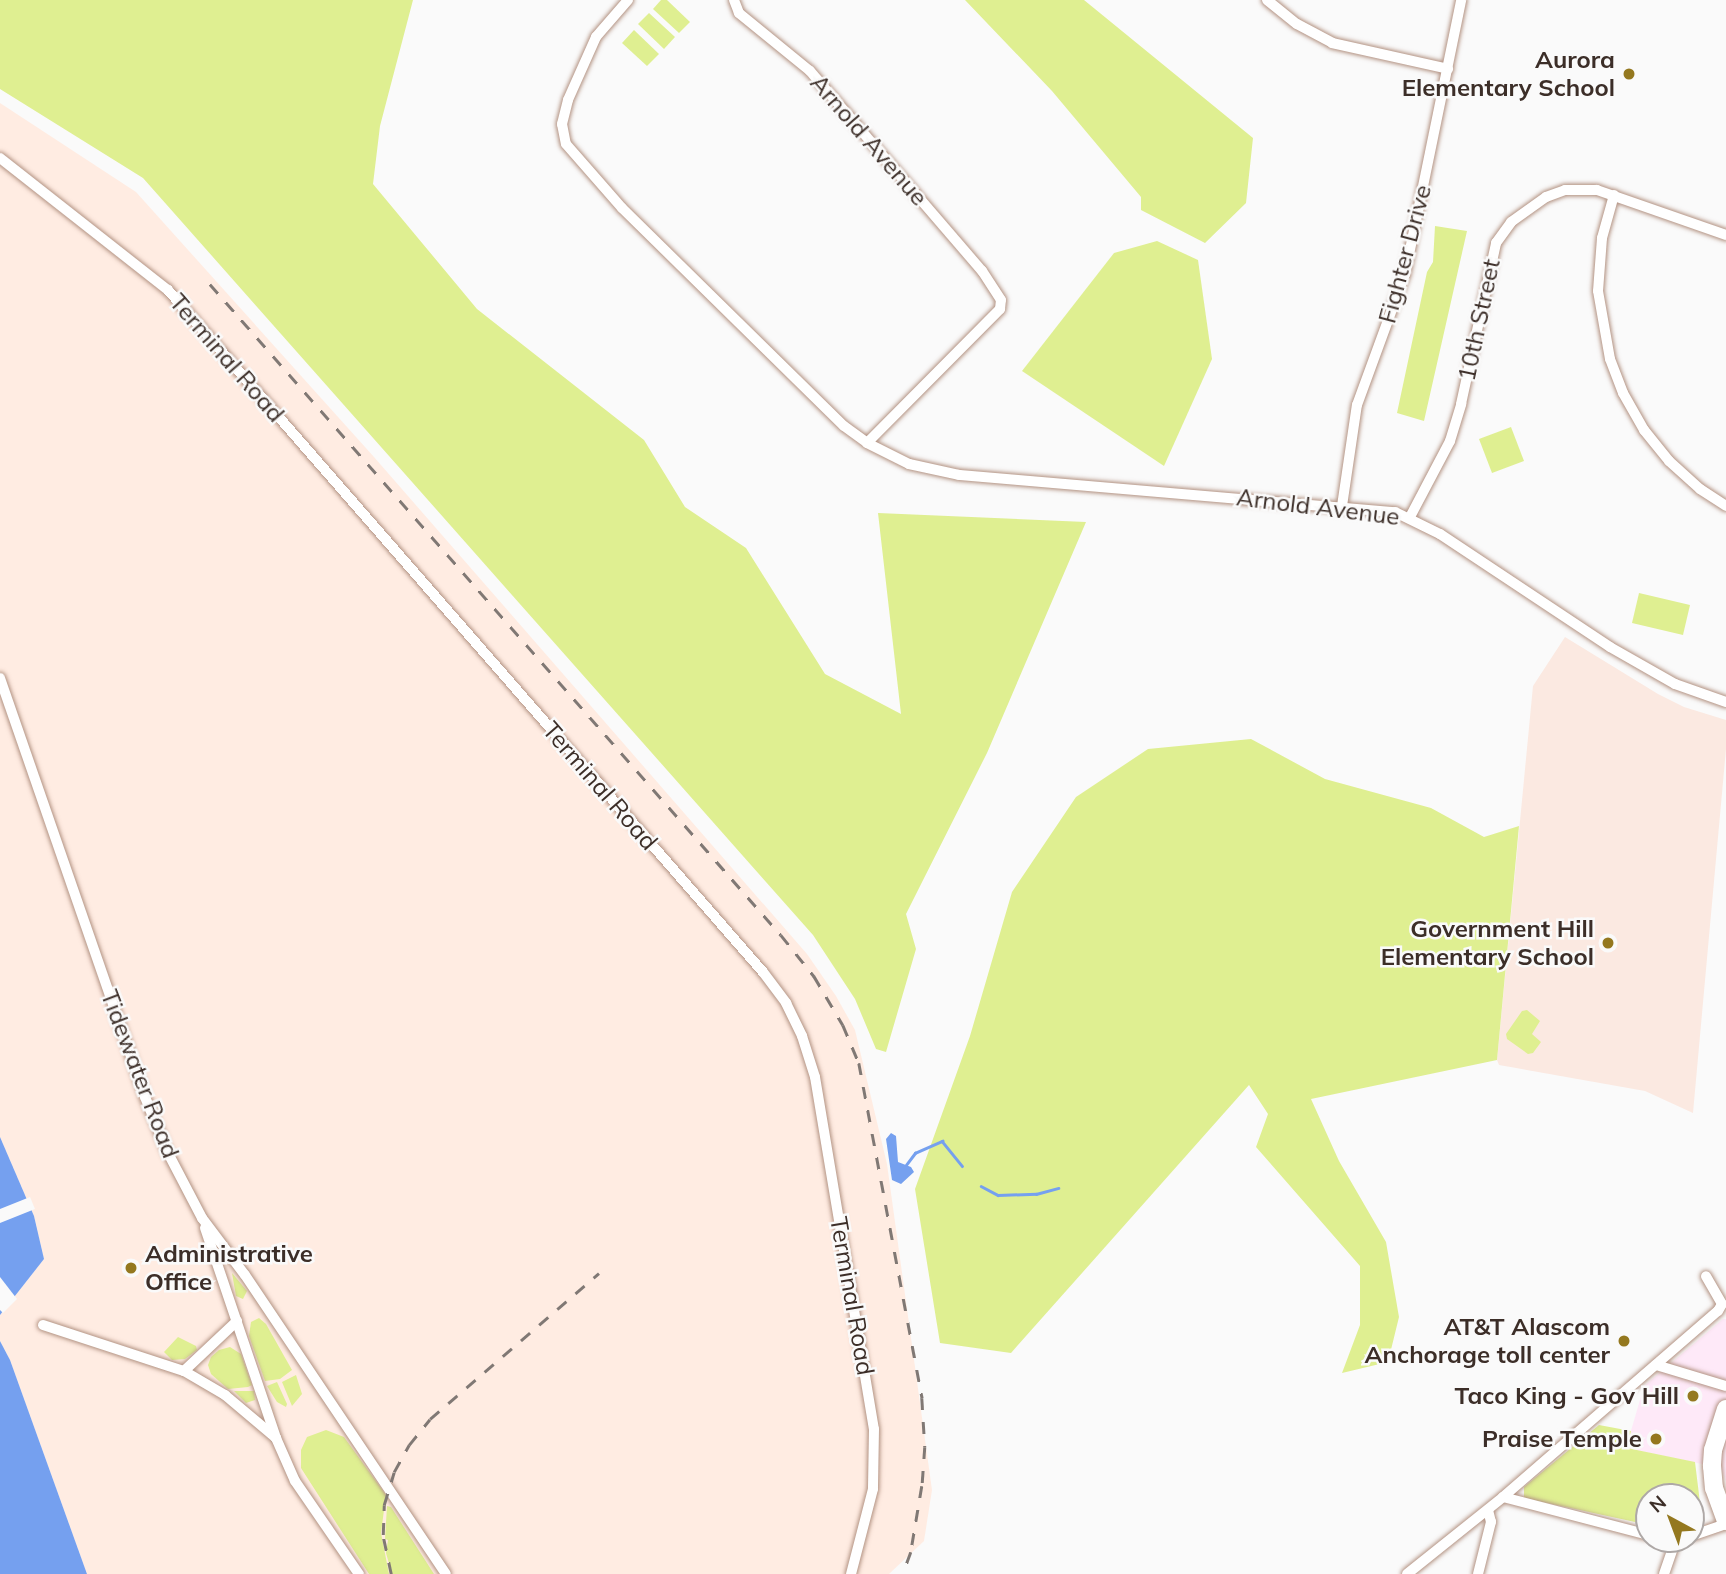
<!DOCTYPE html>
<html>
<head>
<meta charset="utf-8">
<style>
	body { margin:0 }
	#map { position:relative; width:1726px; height:1574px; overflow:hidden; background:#fafafa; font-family:Mulish,sans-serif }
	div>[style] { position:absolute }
	.commercial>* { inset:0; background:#fee9f8 }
	.industrial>* { inset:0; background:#ffece2 }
	.built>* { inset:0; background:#fbe9e1 }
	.green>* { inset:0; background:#dfef91 }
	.water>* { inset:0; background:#75a0ef }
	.pier>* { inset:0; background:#fafafa }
	.stream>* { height:2.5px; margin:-1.25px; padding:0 1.25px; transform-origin:1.25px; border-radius:1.25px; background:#75a0ef }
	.roads { filter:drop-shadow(0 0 2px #b39383) drop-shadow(0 0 2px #b39383) }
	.minor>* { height:10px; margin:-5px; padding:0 5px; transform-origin:5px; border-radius:5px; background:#fff }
	.primary>* { height:18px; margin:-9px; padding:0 9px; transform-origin:9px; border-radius:9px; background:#fff }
	.rail>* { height:2.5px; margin-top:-1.25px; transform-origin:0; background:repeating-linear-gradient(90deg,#807874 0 12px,transparent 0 24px) }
	.dots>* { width:19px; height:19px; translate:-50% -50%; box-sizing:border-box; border:4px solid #fafafa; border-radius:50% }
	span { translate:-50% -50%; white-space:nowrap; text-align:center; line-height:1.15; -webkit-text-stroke:5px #fafafa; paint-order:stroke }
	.poi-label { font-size:24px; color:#3c2e28; font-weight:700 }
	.right { translate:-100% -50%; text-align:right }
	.left { translate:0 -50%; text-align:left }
	.street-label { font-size:24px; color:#3c2e28 }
	.north { position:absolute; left:1635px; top:1483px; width:70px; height:70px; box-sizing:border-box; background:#fafafa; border:2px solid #aea8a6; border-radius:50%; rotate:319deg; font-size:19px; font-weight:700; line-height:28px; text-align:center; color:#3c2e28 }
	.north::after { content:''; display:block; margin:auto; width:24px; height:32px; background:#94781f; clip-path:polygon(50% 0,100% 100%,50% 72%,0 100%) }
</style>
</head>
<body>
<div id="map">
	<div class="commercial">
		<i style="clip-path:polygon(1723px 1319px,1726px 1319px,1726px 1482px,1721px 1468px,1626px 1448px,1644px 1386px)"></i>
	</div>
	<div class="industrial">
		<i style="clip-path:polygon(0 103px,136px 192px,374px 457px,807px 954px,836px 996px,855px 1030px,887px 1164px,932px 1490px,924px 1541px,889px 1574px,87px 1574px,10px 1360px,0 1341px,0 1315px,44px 1259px,34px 1216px,0 1137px)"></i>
	</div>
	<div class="built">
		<i style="clip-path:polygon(1565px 637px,1658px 694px,1684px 707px,1726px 720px,1726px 749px,1693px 1113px,1645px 1091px,1499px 1065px,1497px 1060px,1533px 686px)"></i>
	</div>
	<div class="green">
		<i style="clip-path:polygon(0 0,413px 0,380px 126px,373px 184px,477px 309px,644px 440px,685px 507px,746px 548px,825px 674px,901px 714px,878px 513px,1086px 522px,987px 753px,906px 914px,916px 949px,886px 1052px,876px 1049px,855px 999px,813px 935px,143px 178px,0 89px)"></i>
		<i style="clip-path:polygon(661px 0,667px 0,690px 22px,679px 33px,653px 9px)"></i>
		<i style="clip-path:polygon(965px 0,1084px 0,1253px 138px,1246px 203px,1205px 243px,1141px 210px,1141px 197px,1052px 91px)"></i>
		<i style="clip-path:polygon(649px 13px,675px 37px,664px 49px,638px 24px)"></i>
		<i style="clip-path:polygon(634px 30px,659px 54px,647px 66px,622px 43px)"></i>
		<i style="clip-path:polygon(1435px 226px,1467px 231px,1424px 421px,1397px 413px,1427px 272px,1433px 262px)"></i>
		<i style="clip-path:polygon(1157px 241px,1198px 260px,1212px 359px,1164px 466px,1022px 371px,1114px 253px)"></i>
		<i style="clip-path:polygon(1511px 427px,1524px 461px,1492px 473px,1479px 439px)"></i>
		<i style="clip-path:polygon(1639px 593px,1690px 605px,1683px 635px,1632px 623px)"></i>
		<i style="clip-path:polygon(1251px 739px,1325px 779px,1431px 808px,1484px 837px,1519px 826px,1497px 1060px,1311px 1099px,1339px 1161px,1386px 1242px,1399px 1317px,1388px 1362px,1342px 1373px,1360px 1325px,1360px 1266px,1256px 1147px,1268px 1114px,1249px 1085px,1011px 1353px,940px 1343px,915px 1189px,970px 1036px,1012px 892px,1076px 797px,1148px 749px)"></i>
		<i style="clip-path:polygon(1527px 1010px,1540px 1021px,1532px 1034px,1541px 1042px,1533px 1053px,1528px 1054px,1507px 1039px,1506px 1034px,1522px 1011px)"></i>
		<i style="clip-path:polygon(232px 1273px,247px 1291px,243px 1299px,236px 1296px)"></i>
		<i style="clip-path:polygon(259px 1318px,266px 1324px,292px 1370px,280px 1379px,265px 1381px,249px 1336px,251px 1322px)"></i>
		<i style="clip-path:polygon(178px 1337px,196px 1346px,197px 1350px,185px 1359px,172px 1360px,164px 1352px)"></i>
		<i style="clip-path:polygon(230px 1347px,241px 1354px,252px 1385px,248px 1387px,228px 1389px,211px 1374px,208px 1365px,211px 1357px,219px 1350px)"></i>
		<i style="clip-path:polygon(296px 1375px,302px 1394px,292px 1406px,282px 1382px)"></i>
		<i style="clip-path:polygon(277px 1382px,287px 1404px,286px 1407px,277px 1402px,267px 1386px)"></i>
		<i style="clip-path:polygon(234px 1391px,254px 1391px,255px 1400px,246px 1403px)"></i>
		<i style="clip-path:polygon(1599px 1425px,1631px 1431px,1627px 1448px,1695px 1462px,1702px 1519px,1696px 1527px,1691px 1529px,1691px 1497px,1649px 1497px,1649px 1525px,1524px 1498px,1524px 1487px)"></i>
		<i style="clip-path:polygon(326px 1430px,344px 1437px,386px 1495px,381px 1533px,389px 1574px,369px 1574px,301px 1468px,301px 1450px,307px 1437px)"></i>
		<i style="clip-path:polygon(387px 1506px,391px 1507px,434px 1574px,392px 1574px,386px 1553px,388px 1540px,385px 1539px)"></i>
	</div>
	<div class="water">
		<i style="clip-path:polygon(891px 1133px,896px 1136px,898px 1162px,911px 1167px,914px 1172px,901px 1184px,892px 1180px,886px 1139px)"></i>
		<i style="clip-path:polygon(0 1137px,34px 1216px,44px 1259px,0 1315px)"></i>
		<i style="clip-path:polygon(0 1341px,10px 1360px,87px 1574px,0 1574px)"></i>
	</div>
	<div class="pier">
		<i style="clip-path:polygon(30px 1197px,35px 1209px,0 1223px,0 1209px)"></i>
		<i style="clip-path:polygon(0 1277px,17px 1299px,3px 1313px,0 1310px)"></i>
	</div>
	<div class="stream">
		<i style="left:906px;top:1165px;width:15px;rotate:-53deg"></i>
		<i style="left:915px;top:1153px;width:30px;rotate:-24deg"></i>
		<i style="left:942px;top:1141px;width:32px;rotate:51deg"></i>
		<i style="left:981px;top:1186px;width:19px;rotate:28deg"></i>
		<i style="left:998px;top:1195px;width:38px;rotate:-2deg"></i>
		<i style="left:1036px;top:1194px;width:23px;rotate:-15deg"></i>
	</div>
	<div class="roads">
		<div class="minor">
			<i style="left:628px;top:0;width:49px;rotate:130.9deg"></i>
			<i style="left:596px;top:37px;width:69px;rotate:114deg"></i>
			<i style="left:568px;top:100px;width:25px;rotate:104deg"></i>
			<i style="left:562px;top:124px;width:20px;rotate:79deg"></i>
			<i style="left:566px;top:144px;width:85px;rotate:48.8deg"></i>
			<i style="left:622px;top:208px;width:311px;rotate:44.5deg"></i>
			<i style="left:844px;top:426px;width:29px;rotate:36deg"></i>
			<i style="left:867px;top:443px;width:189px;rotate:-45.2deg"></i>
			<i style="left:1000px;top:309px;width:9px;rotate:-84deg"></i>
			<i style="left:1001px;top:300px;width:35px;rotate:-123deg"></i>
			<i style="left:982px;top:271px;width:264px;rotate:-130.7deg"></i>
			<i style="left:810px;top:71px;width:92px;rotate:-140.8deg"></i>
			<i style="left:739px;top:13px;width:14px;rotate:-111deg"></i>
			<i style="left:1267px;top:0;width:38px;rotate:39deg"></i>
			<i style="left:1297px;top:24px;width:40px;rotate:28deg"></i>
			<i style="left:1332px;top:43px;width:119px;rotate:12.6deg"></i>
			<i style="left:0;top:158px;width:214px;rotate:38.2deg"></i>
			<i style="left:168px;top:290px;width:905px;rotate:48.9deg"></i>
			<i style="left:763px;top:972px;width:39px;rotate:53deg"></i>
			<i style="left:786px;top:1003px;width:37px;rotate:64deg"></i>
			<i style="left:802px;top:1036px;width:43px;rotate:72.4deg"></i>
			<i style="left:815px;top:1077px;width:357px;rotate:80.5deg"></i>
			<i style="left:874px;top:1429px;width:60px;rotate:91deg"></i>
			<i style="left:873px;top:1489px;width:88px;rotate:104.5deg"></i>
			<i style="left:1614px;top:195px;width:45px;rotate:105.6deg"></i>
			<i style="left:1602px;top:238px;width:53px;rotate:94.3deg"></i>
			<i style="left:1598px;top:291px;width:69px;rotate:80deg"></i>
			<i style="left:1610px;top:359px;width:36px;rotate:69deg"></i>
			<i style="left:1623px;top:393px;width:43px;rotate:60.4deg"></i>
			<i style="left:1644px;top:430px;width:40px;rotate:51deg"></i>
			<i style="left:1669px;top:461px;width:42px;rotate:42.1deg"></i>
			<i style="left:1700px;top:489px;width:31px;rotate:33deg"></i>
			<i style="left:867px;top:443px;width:47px;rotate:26.6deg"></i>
			<i style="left:909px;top:464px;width:51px;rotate:12.4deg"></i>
			<i style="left:959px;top:475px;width:438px;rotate:4.9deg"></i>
			<i style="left:1395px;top:512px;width:50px;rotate:26.1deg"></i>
			<i style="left:1440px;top:534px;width:204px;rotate:33.6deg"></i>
			<i style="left:1610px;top:647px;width:75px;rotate:29.6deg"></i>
			<i style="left:1675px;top:684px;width:54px;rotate:19.4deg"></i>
			<i style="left:1342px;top:506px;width:102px;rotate:-81.6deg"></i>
			<i style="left:1357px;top:405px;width:140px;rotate:-69.9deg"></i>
			<i style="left:1405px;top:274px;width:280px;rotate:-78.4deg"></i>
			<i style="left:1410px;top:517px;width:86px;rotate:-62.2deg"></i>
			<i style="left:1450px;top:441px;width:39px;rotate:-73deg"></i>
			<i style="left:1461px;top:404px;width:165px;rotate:-77.7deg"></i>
			<i style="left:1496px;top:243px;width:26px;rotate:-54deg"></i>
			<i style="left:1511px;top:222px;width:43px;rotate:-35.5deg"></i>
			<i style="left:1546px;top:197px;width:20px;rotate:-20deg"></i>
			<i style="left:1565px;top:190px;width:32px"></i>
			<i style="left:1597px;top:190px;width:137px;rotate:19.2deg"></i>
			<i style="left:0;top:678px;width:443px;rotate:70.9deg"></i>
			<i style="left:145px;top:1097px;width:58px;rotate:67.8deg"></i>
			<i style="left:167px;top:1151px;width:76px;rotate:62.4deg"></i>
			<i style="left:202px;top:1218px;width:71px;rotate:53deg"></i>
			<i style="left:245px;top:1275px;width:360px;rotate:56.1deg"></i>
			<i style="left:205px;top:1228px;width:222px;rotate:71.3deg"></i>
			<i style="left:43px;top:1325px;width:148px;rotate:18.1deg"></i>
			<i style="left:184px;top:1371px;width:48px;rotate:30.3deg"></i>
			<i style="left:225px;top:1395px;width:67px;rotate:40.1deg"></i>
			<i style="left:276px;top:1438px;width:47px;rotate:66.2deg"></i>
			<i style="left:295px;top:1481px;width:113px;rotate:55.5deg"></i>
			<i style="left:1656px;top:1365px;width:73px;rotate:16.7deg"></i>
			<i style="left:184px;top:1371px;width:73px;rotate:-43.3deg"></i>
			<i style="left:1503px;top:1497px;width:151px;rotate:14.6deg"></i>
			<i style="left:1691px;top:1536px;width:37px;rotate:-19deg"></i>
			<i style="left:1407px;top:1574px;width:123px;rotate:-38.7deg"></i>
			<i style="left:1503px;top:1497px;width:284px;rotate:-40.9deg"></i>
			<i style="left:1718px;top:1311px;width:8px;rotate:-60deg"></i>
			<i style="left:1722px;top:1304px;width:32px;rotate:-120deg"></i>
			<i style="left:1478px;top:1574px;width:54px;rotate:-76deg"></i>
			<i style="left:1491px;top:1522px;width:12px;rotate:-104deg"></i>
			<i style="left:1664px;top:1574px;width:34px;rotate:-71deg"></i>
		</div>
		<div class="primary">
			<i style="left:1726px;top:1409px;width:43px;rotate:107.6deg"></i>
			<i style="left:1713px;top:1450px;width:16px;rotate:94deg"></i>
			<i style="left:1712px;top:1466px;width:22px;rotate:85deg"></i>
			<i style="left:1714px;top:1488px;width:35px;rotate:70deg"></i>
		</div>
	</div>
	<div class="rail">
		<i style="left:210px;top:284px;width:866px;rotate:48.75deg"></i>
		<i style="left:781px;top:935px;width:53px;rotate:51.2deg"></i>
		<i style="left:814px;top:976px;width:57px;rotate:59.4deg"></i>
		<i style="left:843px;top:1025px;width:41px;rotate:67.2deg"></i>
		<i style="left:859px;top:1063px;width:341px;rotate:79.3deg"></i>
		<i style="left:922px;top:1398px;width:49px;rotate:86.5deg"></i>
		<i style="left:925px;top:1447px;width:39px;rotate:94deg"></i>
		<i style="left:922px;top:1486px;width:67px;rotate:99.5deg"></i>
		<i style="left:911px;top:1552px;width:23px;rotate:110deg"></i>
		<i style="left:391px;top:1574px;width:40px;rotate:-102deg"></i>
		<i style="left:383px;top:1535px;width:30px;rotate:-88deg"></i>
		<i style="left:384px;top:1505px;width:34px;rotate:-73deg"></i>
		<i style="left:394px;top:1472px;width:31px;rotate:-61deg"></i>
		<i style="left:409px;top:1445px;width:33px;rotate:-51deg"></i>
		<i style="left:430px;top:1419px;width:223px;rotate:-40.8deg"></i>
	</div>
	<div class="dots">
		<i style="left:1629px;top:74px;background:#94781f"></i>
		<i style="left:1608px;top:943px;background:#94781f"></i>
		<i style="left:131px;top:1268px;background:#94781f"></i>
		<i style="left:1624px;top:1341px;background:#94781f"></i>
		<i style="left:1693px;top:1396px;background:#94781f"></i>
		<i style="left:1656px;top:1439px;background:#94781f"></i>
	</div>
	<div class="poi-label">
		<span class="right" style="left:1615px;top:74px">Aurora<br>Elementary School</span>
		<span class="right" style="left:1594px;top:943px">Government Hill<br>Elementary School</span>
		<span class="left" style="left:145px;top:1268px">Administrative<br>Office</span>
		<span class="right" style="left:1610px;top:1341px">AT&amp;T Alascom<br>Anchorage toll center</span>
		<span class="right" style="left:1679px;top:1396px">Taco King - Gov Hill</span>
		<span class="right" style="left:1642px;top:1439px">Praise Temple</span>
	</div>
	<div class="street-label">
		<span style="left:869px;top:140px;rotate:49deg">Arnold Avenue</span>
		<span style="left:1405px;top:254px;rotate:-75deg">Fighter Drive</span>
		<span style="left:1479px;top:320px;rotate:-78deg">10th Street</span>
		<span style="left:227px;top:358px;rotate:49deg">Terminal Road</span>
		<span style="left:1318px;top:507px;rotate:7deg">Arnold Avenue</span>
		<span style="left:600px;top:786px;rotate:49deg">Terminal Road</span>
		<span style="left:140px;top:1074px;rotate:69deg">Tidewater Road</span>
		<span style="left:852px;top:1296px;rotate:80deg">Terminal Road</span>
	</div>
	<div class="north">N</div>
</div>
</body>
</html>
